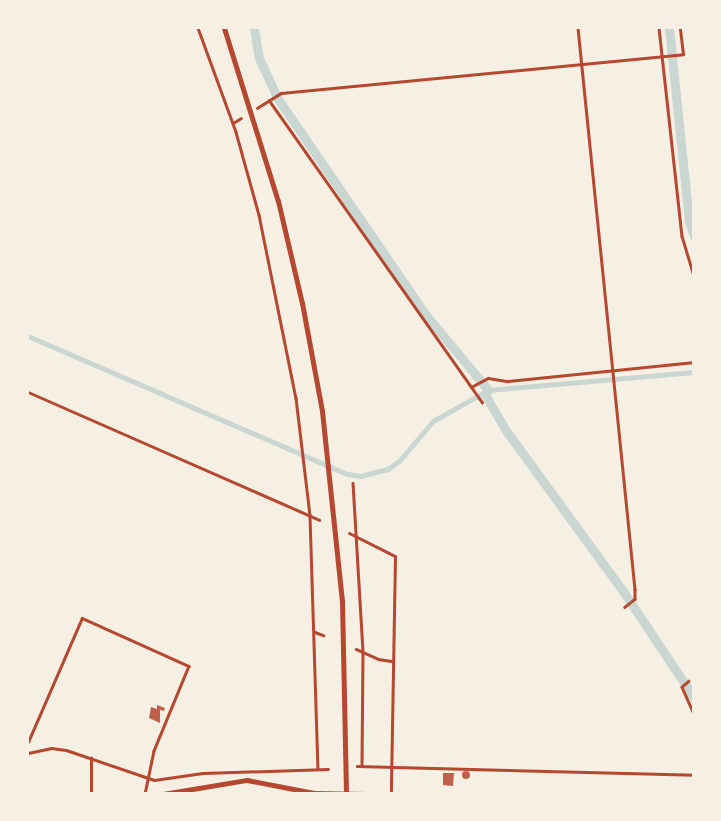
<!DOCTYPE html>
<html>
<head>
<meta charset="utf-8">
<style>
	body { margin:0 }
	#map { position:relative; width:721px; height:821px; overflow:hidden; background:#f6efe4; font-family:Spectral,serif }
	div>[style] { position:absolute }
	.canal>* { height:5px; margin:-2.5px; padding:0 2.5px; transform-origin:2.5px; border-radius:2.5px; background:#c9d6d2 }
	.river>* { height:9px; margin:-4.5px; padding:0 4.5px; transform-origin:4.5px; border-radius:4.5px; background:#c9d6d2 }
	.building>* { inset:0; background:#bf614a }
	.round { border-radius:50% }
	.minor>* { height:2.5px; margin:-1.25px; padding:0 1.25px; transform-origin:1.25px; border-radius:1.25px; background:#b5482f }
	.tertiary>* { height:3px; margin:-1.5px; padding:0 1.5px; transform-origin:1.5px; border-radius:1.5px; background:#b5482f }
	.primary>* { height:4.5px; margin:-2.25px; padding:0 2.25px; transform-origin:2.25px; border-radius:2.25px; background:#b5482f }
	.motorway>* { height:5px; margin:-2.5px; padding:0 2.5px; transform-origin:2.5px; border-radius:2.5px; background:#b5482f }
	span { translate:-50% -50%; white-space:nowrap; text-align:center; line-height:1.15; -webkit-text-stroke:5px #f6efe4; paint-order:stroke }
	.frame { position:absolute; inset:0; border:29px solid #f6efe4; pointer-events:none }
</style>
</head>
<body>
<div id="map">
	<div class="canal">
		<i style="left:28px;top:336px;width:348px;rotate:23.4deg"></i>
		<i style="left:347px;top:474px;width:14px;rotate:8deg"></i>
		<i style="left:361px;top:476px;width:28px;rotate:-15deg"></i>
		<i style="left:388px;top:469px;width:15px;rotate:-37deg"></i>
		<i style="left:400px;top:460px;width:51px;rotate:-49.8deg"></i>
		<i style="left:433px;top:421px;width:63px;rotate:-29.4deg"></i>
		<i style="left:488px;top:390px;width:207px;rotate:-5deg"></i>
	</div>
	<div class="river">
		<i style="left:254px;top:28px;width:30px;rotate:81deg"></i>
		<i style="left:259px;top:58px;width:45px;rotate:65.1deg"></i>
		<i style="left:278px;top:99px;width:262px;rotate:55.6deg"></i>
		<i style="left:426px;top:315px;width:97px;rotate:50.4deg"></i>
		<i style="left:488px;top:390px;width:6px;rotate:121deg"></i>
		<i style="left:485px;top:395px;width:43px;rotate:59.3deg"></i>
		<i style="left:507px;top:432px;width:200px;rotate:53.9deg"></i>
		<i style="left:625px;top:594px;width:125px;rotate:56.4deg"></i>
		<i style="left:669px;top:28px;width:195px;rotate:84.1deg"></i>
		<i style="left:689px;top:222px;width:15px;rotate:70deg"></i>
	</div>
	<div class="building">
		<i style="clip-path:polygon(157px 705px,165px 708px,164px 711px,160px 710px,160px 723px,149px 718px,151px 707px,157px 709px)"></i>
		<i class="round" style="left:462px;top:771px;width:8px;height:8px"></i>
		<i style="clip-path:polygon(443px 773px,454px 773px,453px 786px,443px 785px)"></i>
	</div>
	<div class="minor">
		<i style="left:198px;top:28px;width:111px;rotate:69.9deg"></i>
		<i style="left:236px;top:132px;width:86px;rotate:74.5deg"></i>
		<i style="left:259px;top:215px;width:187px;rotate:78.6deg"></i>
		<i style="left:296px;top:398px;width:119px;rotate:83.2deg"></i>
		<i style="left:310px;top:516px;width:253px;rotate:88.2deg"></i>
		<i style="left:578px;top:28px;width:564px;rotate:84.2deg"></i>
		<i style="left:635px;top:589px;width:10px;rotate:90deg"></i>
		<i style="left:635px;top:599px;width:13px;rotate:141deg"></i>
		<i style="left:659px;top:28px;width:209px;rotate:83.7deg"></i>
		<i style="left:682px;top:236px;width:42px;rotate:73.3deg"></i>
		<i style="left:269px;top:100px;width:370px;rotate:54.8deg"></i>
		<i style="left:257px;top:108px;width:28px;rotate:-32deg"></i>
		<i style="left:281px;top:93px;width:404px;rotate:-5.5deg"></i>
		<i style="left:683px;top:54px;width:26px;rotate:-97deg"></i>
		<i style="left:233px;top:123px;width:9px;rotate:-32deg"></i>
		<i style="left:471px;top:387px;width:19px;rotate:-28deg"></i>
		<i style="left:488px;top:378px;width:20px;rotate:9deg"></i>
		<i style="left:508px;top:381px;width:187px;rotate:-5.8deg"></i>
		<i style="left:353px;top:483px;width:169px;rotate:86.6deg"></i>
		<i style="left:363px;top:652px;width:113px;rotate:90.5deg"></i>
		<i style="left:315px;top:632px;width:9px;rotate:21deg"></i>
		<i style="left:356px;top:649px;width:24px;rotate:24deg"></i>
		<i style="left:378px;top:659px;width:15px;rotate:8deg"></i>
		<i style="left:689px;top:681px;width:9px;rotate:139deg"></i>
		<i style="left:682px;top:687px;width:30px;rotate:66deg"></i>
		<i style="left:28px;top:742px;width:135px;rotate:-66.5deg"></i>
		<i style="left:82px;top:618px;width:117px;rotate:24.2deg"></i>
		<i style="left:189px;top:666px;width:92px;rotate:112.4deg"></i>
		<i style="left:154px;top:751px;width:44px;rotate:101.8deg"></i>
		<i style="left:357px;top:766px;width:337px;rotate:1.5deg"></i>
		<i style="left:91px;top:794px;width:36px;rotate:-90deg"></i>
	</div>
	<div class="tertiary">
		<i style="left:28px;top:392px;width:318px;rotate:23.7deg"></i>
		<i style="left:349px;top:533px;width:51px;rotate:26.6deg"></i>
		<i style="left:395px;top:556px;width:238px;rotate:91deg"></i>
		<i style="left:28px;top:753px;width:24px;rotate:-12deg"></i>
		<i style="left:51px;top:748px;width:15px;rotate:8deg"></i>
		<i style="left:66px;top:750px;width:93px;rotate:18.8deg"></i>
		<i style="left:154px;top:780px;width:49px;rotate:-8.1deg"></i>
		<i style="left:203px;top:773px;width:125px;rotate:-1.8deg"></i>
	</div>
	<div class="primary">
		<i style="left:163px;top:794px;width:85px;rotate:-9.5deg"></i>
		<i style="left:247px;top:780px;width:68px;rotate:11deg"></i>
		<i style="left:314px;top:793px;width:52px;rotate:1.1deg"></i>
	</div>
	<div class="motorway">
		<i style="left:224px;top:28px;width:181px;rotate:72.7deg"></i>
		<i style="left:278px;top:201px;width:105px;rotate:76.8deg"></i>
		<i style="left:302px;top:303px;width:110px;rotate:79.5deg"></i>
		<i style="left:322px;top:411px;width:191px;rotate:84deg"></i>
		<i style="left:342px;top:601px;width:193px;rotate:88.8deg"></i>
	</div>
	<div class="frame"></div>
</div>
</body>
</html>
